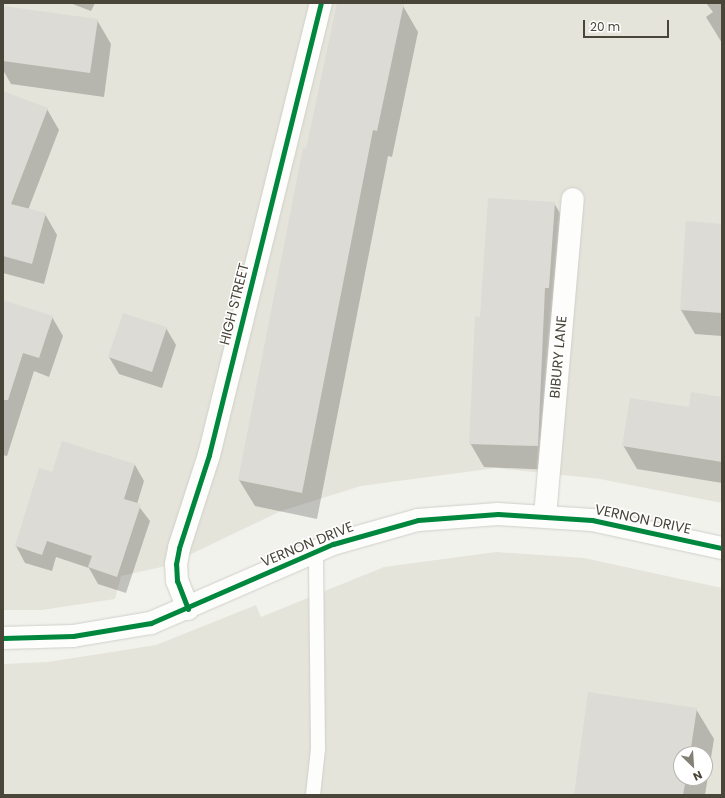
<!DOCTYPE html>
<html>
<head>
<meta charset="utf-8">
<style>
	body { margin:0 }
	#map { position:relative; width:725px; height:798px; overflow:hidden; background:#f2f2ed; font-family:Poppins,sans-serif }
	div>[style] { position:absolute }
	.residential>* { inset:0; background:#e5e4da }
	.shadow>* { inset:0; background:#0003 }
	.building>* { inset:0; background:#dcdbd5 }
	.roads { filter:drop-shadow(0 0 1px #d0cfca) drop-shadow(0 0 1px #d0cfca) }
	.service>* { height:14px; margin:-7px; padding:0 7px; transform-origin:7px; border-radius:7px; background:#fdfdfc }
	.minor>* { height:22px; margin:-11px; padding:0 11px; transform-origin:11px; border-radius:11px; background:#fdfdfc }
	.cycleway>* { height:5px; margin:-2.5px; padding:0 2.5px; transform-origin:2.5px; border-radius:2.5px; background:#00873e }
	span { translate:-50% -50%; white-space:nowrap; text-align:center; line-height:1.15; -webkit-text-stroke:3px #fff; paint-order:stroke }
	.street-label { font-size:14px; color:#494538 }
	.frame { position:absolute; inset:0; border:4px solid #494538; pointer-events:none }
	.north { position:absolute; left:673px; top:746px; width:40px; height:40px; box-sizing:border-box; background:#fff; border:1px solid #b6b5af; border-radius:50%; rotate:155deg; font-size:11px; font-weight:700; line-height:16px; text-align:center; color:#494538 }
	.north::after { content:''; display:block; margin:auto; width:14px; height:18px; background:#848277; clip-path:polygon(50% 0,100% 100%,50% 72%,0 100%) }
	.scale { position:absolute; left:583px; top:20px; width:86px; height:18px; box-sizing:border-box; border:2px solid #494538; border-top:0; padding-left:5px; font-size:12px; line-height:14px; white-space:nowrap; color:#494538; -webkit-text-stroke:3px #fff; paint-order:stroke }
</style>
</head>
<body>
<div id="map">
	<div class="residential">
		<i style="clip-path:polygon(3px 3px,722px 3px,722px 503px,600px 479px,496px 468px,361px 486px,281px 511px,166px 566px,121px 576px,115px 599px,42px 610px,3px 610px)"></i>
		<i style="clip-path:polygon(evenodd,496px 552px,584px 558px,722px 588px,722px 795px,3px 795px,3px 664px,48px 662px,156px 645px,256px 605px,261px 617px,384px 567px,496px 552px,681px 754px,705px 754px,705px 778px,681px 778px,681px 754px)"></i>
	</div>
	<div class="shadow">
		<i style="clip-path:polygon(70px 3px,95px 3px,91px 11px)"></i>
		<i style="clip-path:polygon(338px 3px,389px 3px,403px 6px,418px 32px,392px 157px,388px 156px,317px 519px,255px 506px,239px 480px)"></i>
		<i style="clip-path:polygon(706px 3px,722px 3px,722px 43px,706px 17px,713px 12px)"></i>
		<i style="clip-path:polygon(3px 20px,97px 20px,111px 44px,104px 97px,11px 84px,3px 70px)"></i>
		<i style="clip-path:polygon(3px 95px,47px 109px,59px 130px,28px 210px,45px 214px,57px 235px,44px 284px,3px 273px)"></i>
		<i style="clip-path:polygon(554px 203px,568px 227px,551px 470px,484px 467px,470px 443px,481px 318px)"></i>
		<i style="clip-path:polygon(687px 222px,722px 225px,722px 336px,695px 334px,681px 310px)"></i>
		<i style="clip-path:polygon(3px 301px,52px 317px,63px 336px,49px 377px,34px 371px,7px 456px,3px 455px)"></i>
		<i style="clip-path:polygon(166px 328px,176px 345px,162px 388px,119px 374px,109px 357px)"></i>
		<i style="clip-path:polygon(722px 398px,722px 483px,637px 469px,623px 445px,690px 408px)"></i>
		<i style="clip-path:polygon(135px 465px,144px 481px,137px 504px,150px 521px,126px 593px,98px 584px,89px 568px,56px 557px,52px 571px,25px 563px,16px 546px,53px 474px)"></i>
		<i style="clip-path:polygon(evenodd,696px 709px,714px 739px,705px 795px,574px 795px,696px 709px,681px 754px,705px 754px,705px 778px,681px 778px,681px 754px)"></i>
	</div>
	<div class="building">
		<i style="clip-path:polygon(337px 3px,404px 3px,377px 131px,373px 130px,302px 493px,238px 480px,303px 148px,306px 149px)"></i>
		<i style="clip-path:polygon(3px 6px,98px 19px,90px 73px,3px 61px)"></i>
		<i style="clip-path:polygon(3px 91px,48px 108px,11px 204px,46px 213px,32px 264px,3px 256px)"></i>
		<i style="clip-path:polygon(488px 198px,555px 202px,549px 288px,545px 288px,538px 446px,469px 444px,475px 316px,480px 317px)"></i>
		<i style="clip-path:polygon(686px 221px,722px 224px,722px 313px,680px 310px)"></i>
		<i style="clip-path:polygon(3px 300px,53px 316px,39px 358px,23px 353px,8px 400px,3px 400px)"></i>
		<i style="clip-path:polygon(123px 313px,167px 327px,152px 372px,108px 357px)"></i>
		<i style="clip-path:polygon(691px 392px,722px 397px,722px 462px,622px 446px,630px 398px,689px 407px)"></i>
		<i style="clip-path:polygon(62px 441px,135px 464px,124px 499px,141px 504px,117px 577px,88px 567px,92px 556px,47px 541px,42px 555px,15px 546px,39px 468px,52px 472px)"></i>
		<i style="clip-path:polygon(588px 692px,697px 708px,690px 754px,681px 754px,681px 778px,686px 778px,683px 795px,574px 795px)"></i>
	</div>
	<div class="roads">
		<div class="service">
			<i style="left:313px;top:795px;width:46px;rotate:-83.8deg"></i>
			<i style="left:318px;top:749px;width:198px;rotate:-90.6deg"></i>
		</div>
		<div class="minor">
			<i style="left:545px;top:516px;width:318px;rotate:-85deg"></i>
			<i style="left:188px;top:609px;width:30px;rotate:-111deg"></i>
			<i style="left:177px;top:581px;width:17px;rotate:-93deg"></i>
			<i style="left:176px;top:564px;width:16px;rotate:-79deg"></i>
			<i style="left:179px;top:548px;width:98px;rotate:-72.1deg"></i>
			<i style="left:209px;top:455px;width:466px;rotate:-76.1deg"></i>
			<i style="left:3px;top:638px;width:70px;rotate:-1.6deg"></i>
			<i style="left:73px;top:636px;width:79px;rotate:-9.5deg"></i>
			<i style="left:151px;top:623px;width:198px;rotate:-23.5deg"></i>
			<i style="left:333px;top:544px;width:88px;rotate:-15.8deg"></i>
			<i style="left:418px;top:520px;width:80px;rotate:-4.3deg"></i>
			<i style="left:498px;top:514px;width:94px;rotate:3.7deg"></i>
			<i style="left:592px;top:520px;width:133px;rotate:12.2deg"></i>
		</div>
	</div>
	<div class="cycleway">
		<i style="left:188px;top:609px;width:30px;rotate:-111deg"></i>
		<i style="left:177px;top:581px;width:17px;rotate:-93deg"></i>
		<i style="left:176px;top:564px;width:16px;rotate:-79deg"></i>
		<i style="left:179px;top:548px;width:98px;rotate:-72.1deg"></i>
		<i style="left:209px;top:455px;width:466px;rotate:-76.1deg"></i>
		<i style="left:3px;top:638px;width:70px;rotate:-1.6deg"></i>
		<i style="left:73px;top:636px;width:79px;rotate:-9.5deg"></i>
		<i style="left:151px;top:623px;width:198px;rotate:-23.5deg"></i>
		<i style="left:333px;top:544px;width:88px;rotate:-15.8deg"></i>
		<i style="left:418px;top:520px;width:80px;rotate:-4.3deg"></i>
		<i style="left:498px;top:514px;width:94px;rotate:3.7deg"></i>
		<i style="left:592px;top:520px;width:133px;rotate:12.2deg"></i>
	</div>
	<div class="street-label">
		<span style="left:234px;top:304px;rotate:-76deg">HIGH STREET</span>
		<span style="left:558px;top:357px;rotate:-85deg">BIBURY LANE</span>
		<span style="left:643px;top:519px;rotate:12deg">VERNON DRIVE</span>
		<span style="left:307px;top:544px;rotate:-22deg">VERNON DRIVE</span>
	</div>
	<div class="frame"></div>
	<div class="north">N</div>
	<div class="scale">20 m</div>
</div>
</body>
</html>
